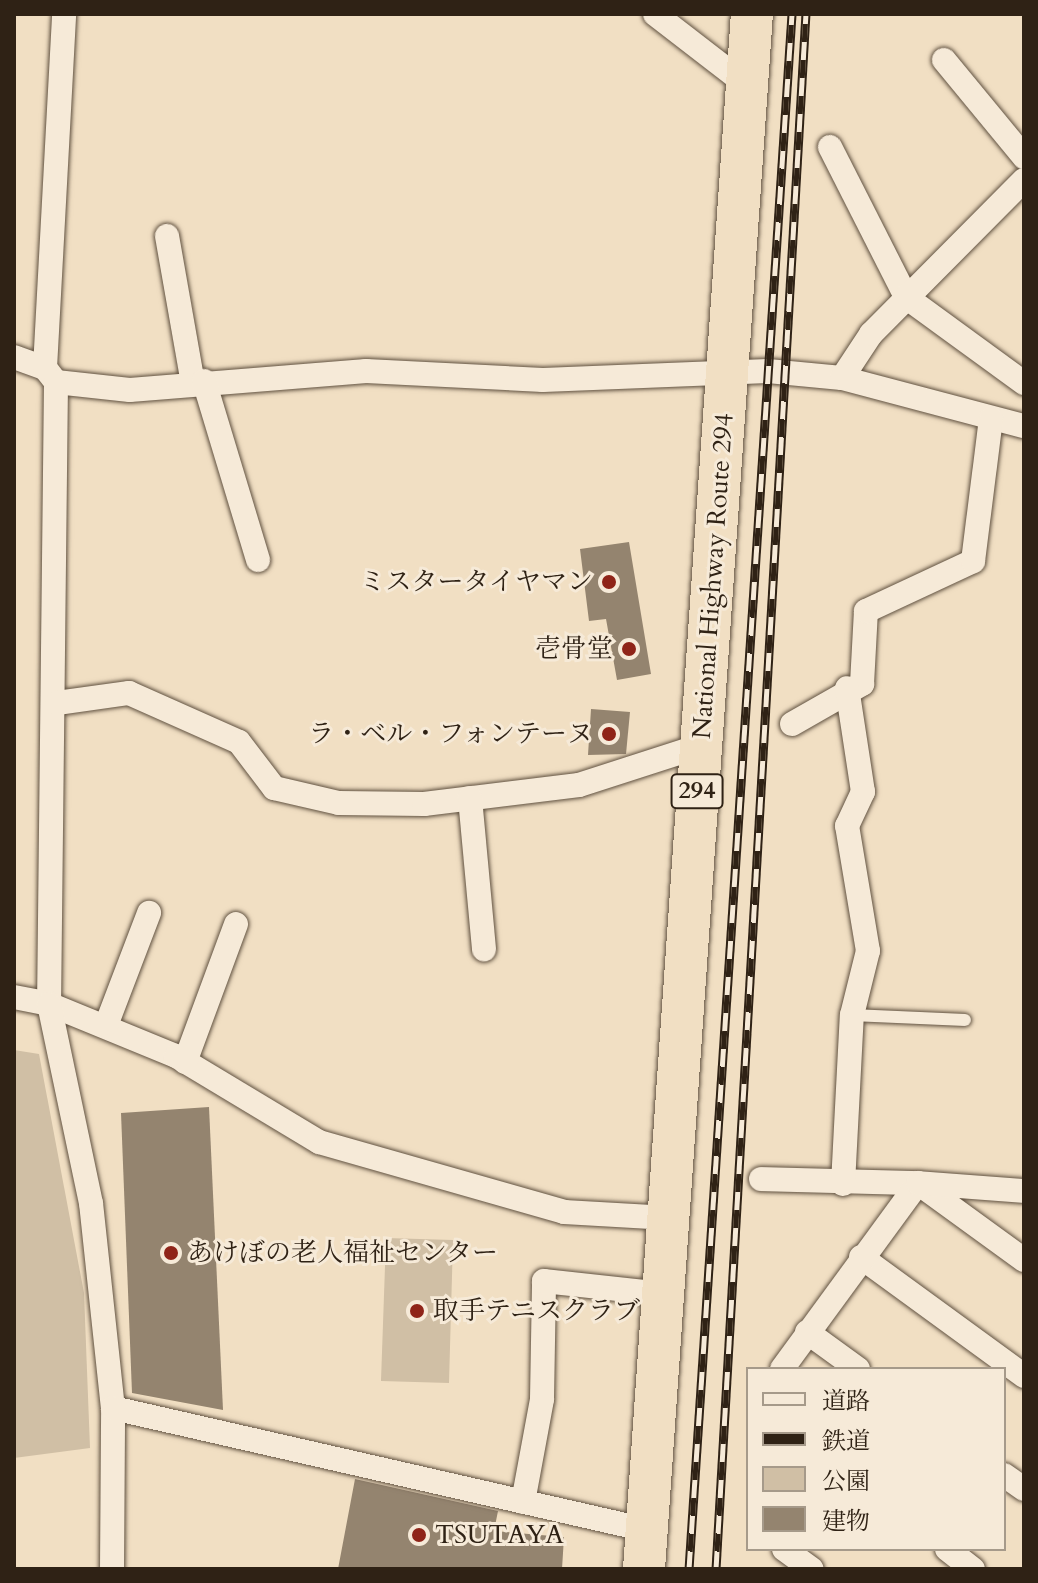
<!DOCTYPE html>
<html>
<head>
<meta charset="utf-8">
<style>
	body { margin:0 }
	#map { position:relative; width:1038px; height:1583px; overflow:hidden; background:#f1dfc3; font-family:Cardo,"Noto Serif JP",serif }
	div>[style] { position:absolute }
	.green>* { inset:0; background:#d0bfa5 }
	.building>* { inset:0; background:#94846f }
	.roads { filter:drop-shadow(0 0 2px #605140) drop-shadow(0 0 2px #605140) }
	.service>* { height:12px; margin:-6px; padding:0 6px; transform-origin:6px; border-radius:6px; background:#f6ead8 }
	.minor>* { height:24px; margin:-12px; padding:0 12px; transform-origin:12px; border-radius:12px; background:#f6ead8 }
	.trunk>* { height:42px; margin:-21px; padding:0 21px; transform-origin:21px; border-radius:21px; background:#f1dfc3 }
	.rail>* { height:9px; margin-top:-4.5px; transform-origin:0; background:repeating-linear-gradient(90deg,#f6ead8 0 18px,#2f2215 0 36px); box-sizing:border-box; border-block:2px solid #2f2215 }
	.dots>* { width:22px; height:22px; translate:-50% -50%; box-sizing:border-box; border:4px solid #f6ead8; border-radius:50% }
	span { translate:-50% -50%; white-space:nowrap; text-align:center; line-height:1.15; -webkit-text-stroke:6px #f6ead8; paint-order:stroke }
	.shield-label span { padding:2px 6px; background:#f6ead8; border:2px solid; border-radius:6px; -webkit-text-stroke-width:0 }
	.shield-label { font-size:24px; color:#2f2215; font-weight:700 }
	.street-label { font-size:26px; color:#2f2215 }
	.poi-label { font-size:26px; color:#2f2215 }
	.right { translate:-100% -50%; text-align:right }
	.left { translate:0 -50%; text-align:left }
	.frame { position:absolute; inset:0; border:16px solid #2f2215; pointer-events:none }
	.legend { position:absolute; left:746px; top:1367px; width:260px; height:184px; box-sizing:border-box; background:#f6ead8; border:2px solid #a69a8a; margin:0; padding:10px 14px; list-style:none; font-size:24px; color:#2f2215 }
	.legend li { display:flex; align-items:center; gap:16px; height:40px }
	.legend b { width:40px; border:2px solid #a69a8a }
</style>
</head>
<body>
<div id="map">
	<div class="green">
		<i style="clip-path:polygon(14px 1050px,39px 1054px,84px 1293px,90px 1448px,14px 1458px)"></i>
		<i style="clip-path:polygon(386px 1238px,453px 1240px,449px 1383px,381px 1381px)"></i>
	</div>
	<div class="building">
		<i style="clip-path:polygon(629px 542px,651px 674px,617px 680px,606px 619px,589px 621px,580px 549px)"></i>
		<i style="clip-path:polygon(591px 709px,630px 712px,626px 754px,588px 755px)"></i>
		<i style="clip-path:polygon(209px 1107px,223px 1410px,132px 1393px,121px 1113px)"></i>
		<i style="clip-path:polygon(355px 1479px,498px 1511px,494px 1531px,564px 1537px,562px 1569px,338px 1569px)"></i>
	</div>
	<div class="roads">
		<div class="service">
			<i style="left:852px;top:1015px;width:113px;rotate:2.5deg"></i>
		</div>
		<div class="minor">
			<i style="left:655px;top:14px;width:116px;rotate:37.7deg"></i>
			<i style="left:944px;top:60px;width:126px;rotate:50.5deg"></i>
			<i style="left:830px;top:147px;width:168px;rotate:63.1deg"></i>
			<i style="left:906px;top:297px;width:146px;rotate:36.1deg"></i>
			<i style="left:167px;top:236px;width:149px;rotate:80deg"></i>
			<i style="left:14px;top:357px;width:33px;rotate:20deg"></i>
			<i style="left:45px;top:368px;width:18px;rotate:52deg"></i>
			<i style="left:56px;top:382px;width:74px;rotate:6.2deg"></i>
			<i style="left:130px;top:390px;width:237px;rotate:-4.6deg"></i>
			<i style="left:366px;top:371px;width:177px;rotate:2.9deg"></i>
			<i style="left:543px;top:380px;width:225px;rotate:-2.3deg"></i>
			<i style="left:768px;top:371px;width:74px;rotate:5.4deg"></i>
			<i style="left:842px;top:378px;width:188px;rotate:14.8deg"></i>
			<i style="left:45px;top:368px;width:355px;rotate:-86.9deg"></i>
			<i style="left:842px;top:378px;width:53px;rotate:-56.6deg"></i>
			<i style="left:871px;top:334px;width:217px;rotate:-45.2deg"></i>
			<i style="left:204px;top:381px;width:187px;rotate:73.2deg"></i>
			<i style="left:56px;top:382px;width:622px;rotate:90.64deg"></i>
			<i style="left:49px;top:1004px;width:137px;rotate:22.3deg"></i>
			<i style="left:176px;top:1056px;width:167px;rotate:31deg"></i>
			<i style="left:319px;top:1142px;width:255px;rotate:15.9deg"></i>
			<i style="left:564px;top:1212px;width:105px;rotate:3.3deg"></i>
			<i style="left:57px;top:703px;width:73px;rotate:-7.9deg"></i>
			<i style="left:129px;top:693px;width:120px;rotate:24deg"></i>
			<i style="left:239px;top:742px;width:58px;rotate:52.7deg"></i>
			<i style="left:274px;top:788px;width:67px;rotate:13deg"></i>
			<i style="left:339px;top:803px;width:85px;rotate:0.7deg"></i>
			<i style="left:424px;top:804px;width:156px;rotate:-7deg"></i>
			<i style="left:579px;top:785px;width:127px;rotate:-17.9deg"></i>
			<i style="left:792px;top:724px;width:81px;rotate:-29.7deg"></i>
			<i style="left:862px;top:684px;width:73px;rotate:-86.9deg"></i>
			<i style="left:866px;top:611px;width:118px;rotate:-25deg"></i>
			<i style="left:973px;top:561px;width:143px;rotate:-82.8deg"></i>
			<i style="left:470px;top:798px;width:152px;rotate:84.7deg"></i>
			<i style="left:14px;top:997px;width:36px;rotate:11deg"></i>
			<i style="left:49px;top:1004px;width:203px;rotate:78.1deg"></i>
			<i style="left:91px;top:1203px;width:206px;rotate:83.9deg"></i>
			<i style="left:107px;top:1023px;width:118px;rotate:-69.1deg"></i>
			<i style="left:185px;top:1062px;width:147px;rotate:-69.7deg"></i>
			<i style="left:761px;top:1179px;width:157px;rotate:1.5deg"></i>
			<i style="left:918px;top:1183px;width:131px;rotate:36deg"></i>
			<i style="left:843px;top:1184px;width:169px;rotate:-87deg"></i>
			<i style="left:852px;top:1015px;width:66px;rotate:-76deg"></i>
			<i style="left:868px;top:951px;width:127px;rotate:-99.5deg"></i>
			<i style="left:847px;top:826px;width:38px;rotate:-65deg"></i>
			<i style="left:863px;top:792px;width:105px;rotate:-98.7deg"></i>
			<i style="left:861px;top:1257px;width:202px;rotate:36.1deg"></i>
			<i style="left:807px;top:1332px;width:63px;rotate:36deg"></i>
			<i style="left:782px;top:1369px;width:230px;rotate:-53.8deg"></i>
			<i style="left:918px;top:1183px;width:106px;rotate:4.3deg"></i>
			<i style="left:1004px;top:1475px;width:24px;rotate:35deg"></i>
			<i style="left:523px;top:1502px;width:105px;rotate:-79.5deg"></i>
			<i style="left:542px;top:1399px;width:118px;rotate:-89deg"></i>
			<i style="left:544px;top:1281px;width:121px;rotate:6.2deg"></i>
			<i style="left:784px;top:1549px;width:34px;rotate:36deg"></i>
			<i style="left:947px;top:1549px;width:33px;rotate:38deg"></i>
			<i style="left:112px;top:1569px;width:161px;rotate:-89.6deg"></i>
			<i style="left:113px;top:1408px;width:548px;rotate:12.87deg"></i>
		</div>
		<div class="trunk">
			<i style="left:644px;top:1569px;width:1559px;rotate:-86.03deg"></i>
		</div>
	</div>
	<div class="rail">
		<i style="left:689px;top:1569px;width:1558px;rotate:-86.21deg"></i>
		<i style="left:716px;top:1569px;width:1558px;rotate:-86.69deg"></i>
	</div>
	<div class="dots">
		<i style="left:609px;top:582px;background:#8f2418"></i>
		<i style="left:629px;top:649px;background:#8f2418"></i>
		<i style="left:609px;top:734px;background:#8f2418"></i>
		<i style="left:171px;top:1253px;background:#8f2418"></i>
		<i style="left:417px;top:1311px;background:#8f2418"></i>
		<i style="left:419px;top:1535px;background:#8f2418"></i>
	</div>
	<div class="shield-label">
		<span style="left:697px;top:791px">294</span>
	</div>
	<div class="street-label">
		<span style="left:713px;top:576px;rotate:-86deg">National Highway Route 294</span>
	</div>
	<div class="poi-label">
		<span class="right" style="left:593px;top:582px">ミスタータイヤマン</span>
		<span class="right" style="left:613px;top:649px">壱骨堂</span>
		<span class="right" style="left:593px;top:734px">ラ・ベル・フォンテーヌ</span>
		<span class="left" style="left:187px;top:1253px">あけぼの老人福祉センター</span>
		<span class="left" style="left:433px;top:1311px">取手テニスクラブ</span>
		<span class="left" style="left:435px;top:1535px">TSUTAYA</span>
	</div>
	<div class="frame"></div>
	<ul class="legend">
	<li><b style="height:10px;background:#f6ead8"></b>道路</li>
	<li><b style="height:10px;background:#2f2215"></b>鉄道</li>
	<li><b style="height:22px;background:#d0bfa5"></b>公園</li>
	<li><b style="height:22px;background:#94846f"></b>建物</li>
	</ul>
</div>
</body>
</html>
